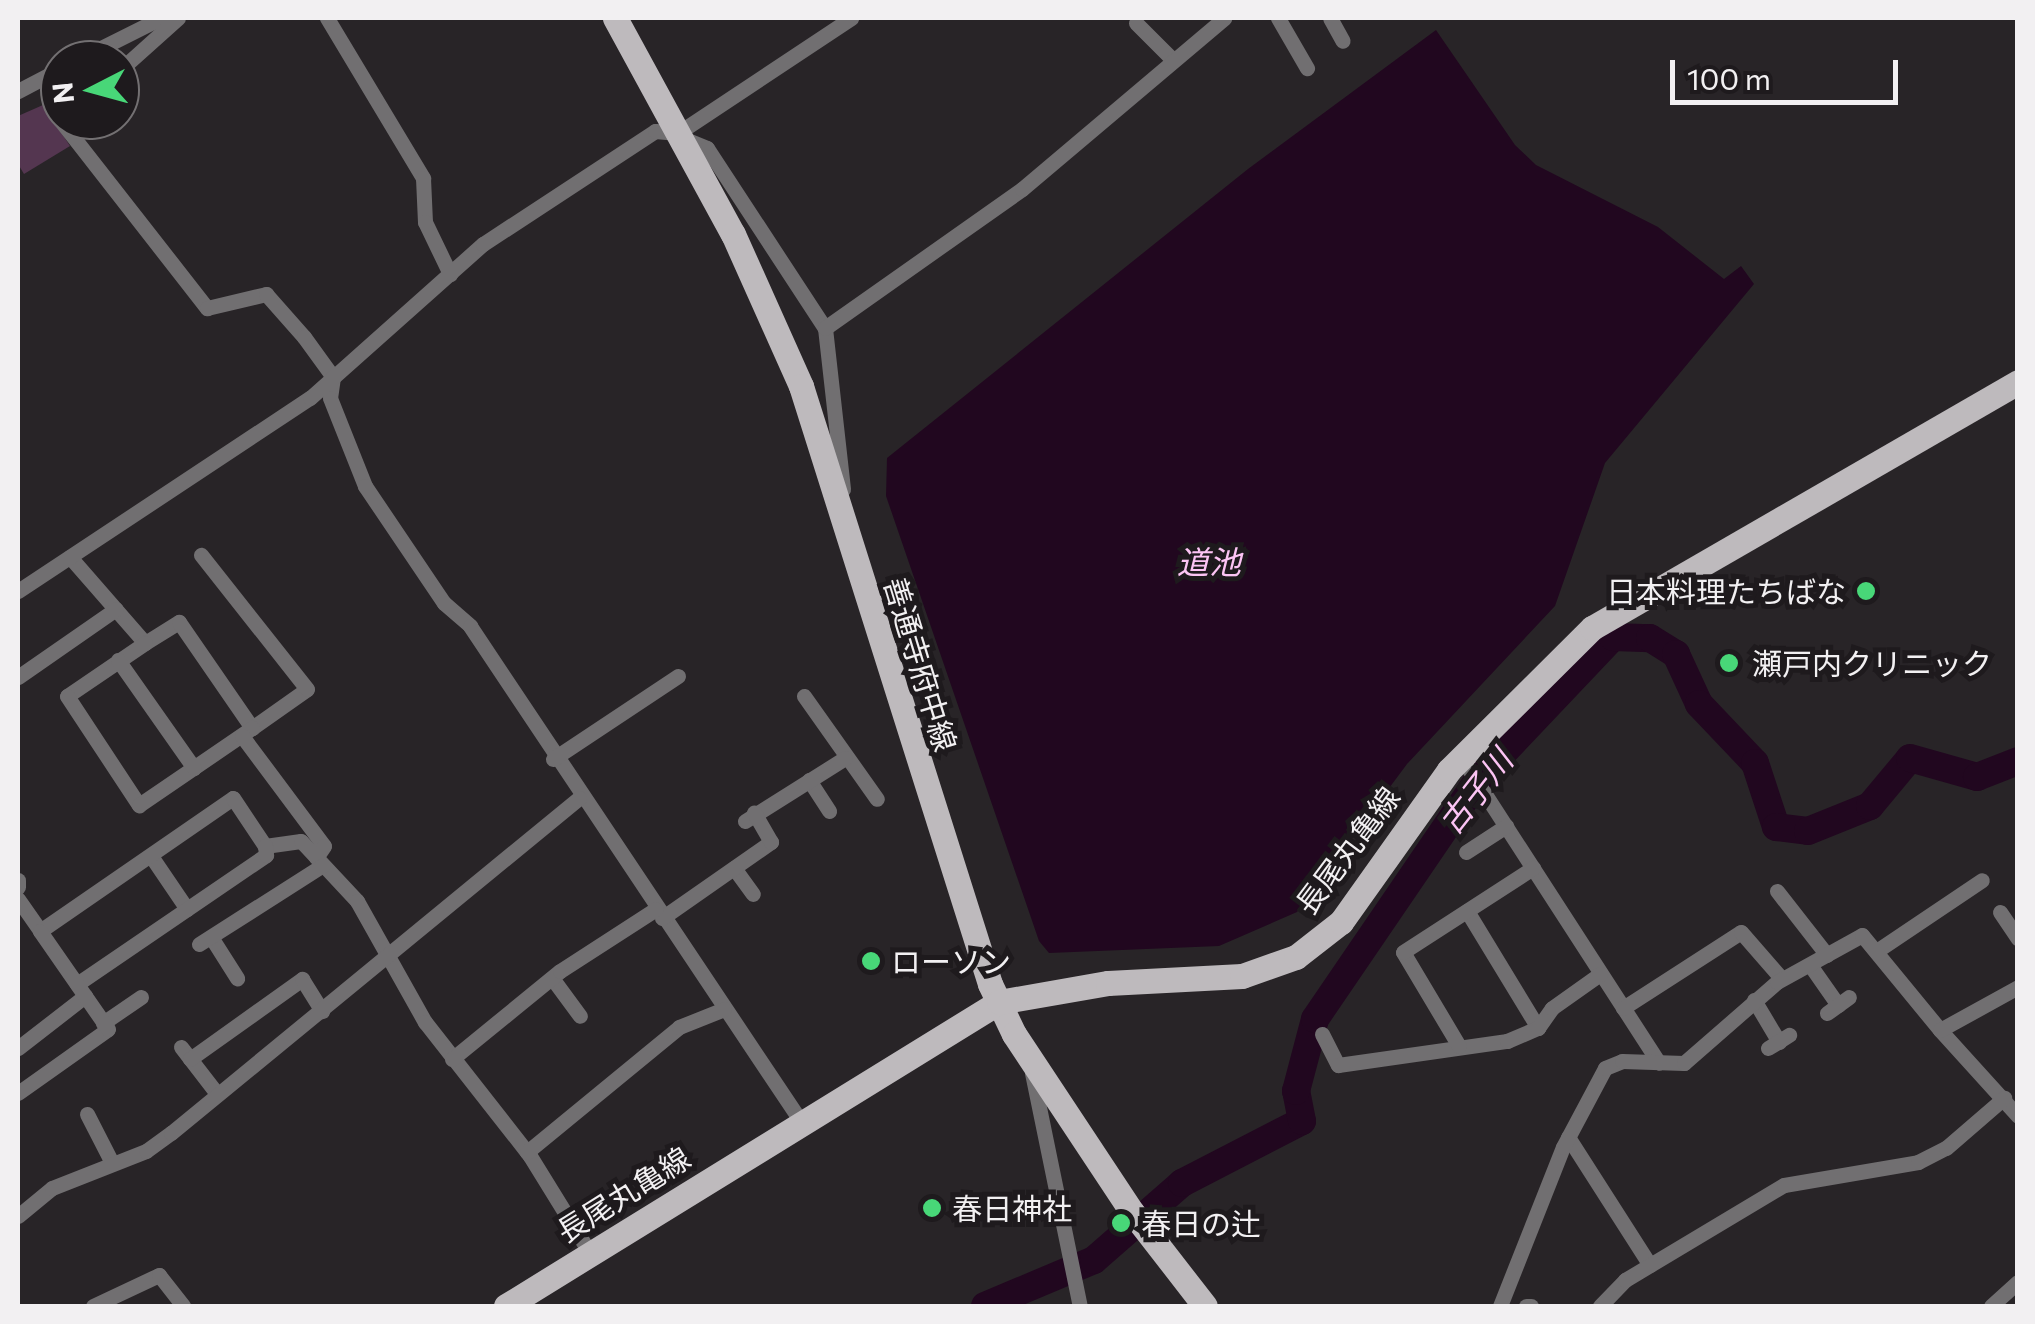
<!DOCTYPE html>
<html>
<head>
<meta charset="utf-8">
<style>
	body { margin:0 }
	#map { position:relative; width:2035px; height:1324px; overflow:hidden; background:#282427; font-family:Commissioner,"Noto Sans JP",sans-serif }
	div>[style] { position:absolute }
	.green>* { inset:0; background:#543650 }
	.water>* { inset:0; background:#21071f }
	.river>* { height:28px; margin:-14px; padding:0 14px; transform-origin:14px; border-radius:14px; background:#21071f }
	.minor>* { height:15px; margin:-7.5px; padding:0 7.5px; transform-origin:7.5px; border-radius:7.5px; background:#716f71 }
	.primary>* { height:25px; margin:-12.5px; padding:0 12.5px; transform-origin:12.5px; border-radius:12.5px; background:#bebabd }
	.dots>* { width:28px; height:28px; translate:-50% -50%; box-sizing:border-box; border:5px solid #1e1a1d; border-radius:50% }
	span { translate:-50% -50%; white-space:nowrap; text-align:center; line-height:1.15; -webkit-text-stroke:10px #1e1a1d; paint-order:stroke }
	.poi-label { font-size:30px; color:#f2f0f2 }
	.right { translate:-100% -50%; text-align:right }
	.left { translate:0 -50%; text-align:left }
	.street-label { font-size:30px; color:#f2f0f2 }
	.water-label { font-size:32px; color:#fcc4f4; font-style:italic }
	.frame { position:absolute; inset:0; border:20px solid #f2f0f2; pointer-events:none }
	.north { position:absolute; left:40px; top:40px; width:100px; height:100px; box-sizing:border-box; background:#1e1a1d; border:2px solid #737072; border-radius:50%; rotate:264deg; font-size:28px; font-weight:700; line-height:40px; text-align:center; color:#f2f0f2 }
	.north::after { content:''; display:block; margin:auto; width:35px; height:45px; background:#48d778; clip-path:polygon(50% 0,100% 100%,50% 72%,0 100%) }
	.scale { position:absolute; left:1670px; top:60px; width:228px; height:45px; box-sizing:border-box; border:5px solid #f2f0f2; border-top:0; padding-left:12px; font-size:30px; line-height:35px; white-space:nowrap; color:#f2f0f2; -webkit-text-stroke:8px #1e1a1d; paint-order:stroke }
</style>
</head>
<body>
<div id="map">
	<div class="green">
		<i style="clip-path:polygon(43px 105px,70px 146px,24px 174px,18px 164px,18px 116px)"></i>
	</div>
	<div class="water">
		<i style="clip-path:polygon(1436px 30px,1515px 145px,1536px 165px,1658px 227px,1724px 279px,1741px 266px,1754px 284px,1605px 463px,1555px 606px,1407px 764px,1297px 912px,1219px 946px,1049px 953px,1039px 941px,886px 496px,887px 458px,1248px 169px)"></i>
	</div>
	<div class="river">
		<i style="left:985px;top:1306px;width:118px;rotate:-22.9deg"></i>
		<i style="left:1094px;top:1260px;width:117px;rotate:-41.2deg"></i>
		<i style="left:1182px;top:1183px;width:135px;rotate:-27.3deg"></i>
		<i style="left:1302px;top:1121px;width:31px;rotate:-101deg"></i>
		<i style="left:1296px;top:1091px;width:74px;rotate:-75.2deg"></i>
		<i style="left:1315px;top:1019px;width:294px;rotate:-55.7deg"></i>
		<i style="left:1481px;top:776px;width:192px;rotate:-46.5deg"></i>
		<i style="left:1613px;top:637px;width:37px;rotate:2deg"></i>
		<i style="left:1650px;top:638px;width:31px;rotate:32deg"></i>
		<i style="left:1676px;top:654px;width:55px;rotate:65.3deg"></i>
		<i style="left:1699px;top:704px;width:81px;rotate:46.5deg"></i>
		<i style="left:1755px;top:763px;width:67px;rotate:71.8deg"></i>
		<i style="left:1776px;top:827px;width:32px;rotate:7deg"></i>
		<i style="left:1808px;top:831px;width:67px;rotate:-22deg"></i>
		<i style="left:1870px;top:806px;width:62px;rotate:-50.2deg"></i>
		<i style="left:1910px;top:758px;width:70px;rotate:15.8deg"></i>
		<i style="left:1977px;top:777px;width:44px;rotate:-21.3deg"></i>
	</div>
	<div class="minor">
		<i style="left:327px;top:18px;width:187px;rotate:59deg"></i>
		<i style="left:423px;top:178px;width:44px;rotate:87.4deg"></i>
		<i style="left:425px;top:222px;width:58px;rotate:64.3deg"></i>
		<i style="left:1278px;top:18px;width:58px;rotate:59.9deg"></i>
		<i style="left:1330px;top:18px;width:26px;rotate:61deg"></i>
		<i style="left:1136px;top:23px;width:52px;rotate:45deg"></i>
		<i style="left:77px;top:60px;width:94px;rotate:-26.6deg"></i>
		<i style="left:120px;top:70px;width:78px;rotate:-41.9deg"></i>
		<i style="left:18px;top:91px;width:47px;rotate:-27.6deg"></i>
		<i style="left:60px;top:120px;width:239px;rotate:52deg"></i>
		<i style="left:207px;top:308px;width:61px;rotate:-13.3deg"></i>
		<i style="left:266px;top:294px;width:57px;rotate:48.5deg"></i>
		<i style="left:304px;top:337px;width:49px;rotate:54.1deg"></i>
		<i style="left:333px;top:377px;width:21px;rotate:98deg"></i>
		<i style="left:330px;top:398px;width:95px;rotate:68.3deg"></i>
		<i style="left:365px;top:486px;width:141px;rotate:56deg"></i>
		<i style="left:444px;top:603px;width:35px;rotate:41deg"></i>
		<i style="left:470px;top:626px;width:594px;rotate:56.26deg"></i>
		<i style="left:680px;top:137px;width:29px;rotate:22deg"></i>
		<i style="left:707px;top:148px;width:215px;rotate:56.8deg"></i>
		<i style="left:825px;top:328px;width:162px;rotate:83.6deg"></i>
		<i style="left:825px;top:328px;width:241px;rotate:-35.2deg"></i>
		<i style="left:1022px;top:189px;width:265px;rotate:-40.2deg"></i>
		<i style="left:70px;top:557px;width:114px;rotate:48.9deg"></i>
		<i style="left:145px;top:643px;width:40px;rotate:-32deg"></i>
		<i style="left:179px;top:622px;width:129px;rotate:55.4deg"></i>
		<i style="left:252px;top:728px;width:67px;rotate:-35.3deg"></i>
		<i style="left:307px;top:689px;width:171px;rotate:-128.3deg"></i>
		<i style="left:18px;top:591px;width:350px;rotate:-33.5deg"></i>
		<i style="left:310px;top:398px;width:232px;rotate:-41.7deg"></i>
		<i style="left:483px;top:244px;width:206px;rotate:-33.3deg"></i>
		<i style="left:655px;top:131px;width:23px;rotate:5deg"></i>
		<i style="left:678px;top:133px;width:208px;rotate:-33.6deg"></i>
		<i style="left:145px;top:643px;width:94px;rotate:145.8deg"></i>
		<i style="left:67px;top:696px;width:131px;rotate:56.6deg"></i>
		<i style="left:139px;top:805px;width:137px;rotate:-34.3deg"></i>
		<i style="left:118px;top:660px;width:132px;rotate:54.9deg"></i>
		<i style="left:18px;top:677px;width:119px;rotate:-34.8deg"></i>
		<i style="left:804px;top:696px;width:126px;rotate:54.7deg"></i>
		<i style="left:242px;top:736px;width:137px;rotate:53.3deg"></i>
		<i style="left:324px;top:846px;width:14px;rotate:124deg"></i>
		<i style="left:1461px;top:757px;width:364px;rotate:57.1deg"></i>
		<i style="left:553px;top:759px;width:150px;rotate:-33.6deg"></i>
		<i style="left:809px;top:780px;width:37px;rotate:57deg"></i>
		<i style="left:745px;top:821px;width:118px;rotate:-32.2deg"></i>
		<i style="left:1466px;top:852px;width:48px;rotate:-33deg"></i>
		<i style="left:151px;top:856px;width:64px;rotate:55.8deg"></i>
		<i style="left:734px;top:868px;width:32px;rotate:54deg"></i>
		<i style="left:18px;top:880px;width:7px;rotate:90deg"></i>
		<i style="left:1777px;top:891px;width:81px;rotate:52deg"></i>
		<i style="left:18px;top:899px;width:39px;rotate:55deg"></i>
		<i style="left:40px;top:931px;width:234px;rotate:-34.6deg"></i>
		<i style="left:233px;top:798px;width:58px;rotate:56.3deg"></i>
		<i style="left:265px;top:846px;width:36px;rotate:-8deg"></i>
		<i style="left:301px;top:841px;width:82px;rotate:47deg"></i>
		<i style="left:357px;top:901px;width:139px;rotate:60.7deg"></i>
		<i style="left:425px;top:1022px;width:170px;rotate:51.9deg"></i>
		<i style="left:530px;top:1156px;width:114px;rotate:58.3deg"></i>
		<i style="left:1467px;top:911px;width:137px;rotate:58.7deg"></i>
		<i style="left:2000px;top:912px;width:32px;rotate:56deg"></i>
		<i style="left:662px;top:918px;width:133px;rotate:-34.9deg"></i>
		<i style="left:771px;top:842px;width:34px;rotate:-120deg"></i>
		<i style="left:211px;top:937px;width:49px;rotate:57.6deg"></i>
		<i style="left:199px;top:944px;width:147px;rotate:-32.5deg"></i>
		<i style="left:1878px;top:950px;width:125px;rotate:-33.9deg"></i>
		<i style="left:1810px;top:965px;width:49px;rotate:55deg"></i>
		<i style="left:552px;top:978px;width:47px;rotate:53.6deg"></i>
		<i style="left:77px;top:984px;width:229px;rotate:-34.3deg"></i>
		<i style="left:266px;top:855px;width:9px;rotate:-96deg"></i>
		<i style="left:1754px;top:1000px;width:49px;rotate:59.2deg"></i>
		<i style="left:1623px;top:1008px;width:140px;rotate:-32.8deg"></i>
		<i style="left:1741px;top:932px;width:62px;rotate:48.9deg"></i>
		<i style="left:1827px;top:1013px;width:27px;rotate:-36deg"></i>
		<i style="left:103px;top:1023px;width:46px;rotate:-34.4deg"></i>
		<i style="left:1940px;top:1030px;width:116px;rotate:47.8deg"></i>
		<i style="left:1322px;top:1034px;width:35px;rotate:63deg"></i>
		<i style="left:1338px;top:1065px;width:171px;rotate:-8.1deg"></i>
		<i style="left:1507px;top:1041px;width:34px;rotate:-23deg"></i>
		<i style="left:1538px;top:1028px;width:24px;rotate:-55deg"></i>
		<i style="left:1552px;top:1008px;width:59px;rotate:-35.3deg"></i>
		<i style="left:1459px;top:1046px;width:109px;rotate:-120.8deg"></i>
		<i style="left:1403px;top:952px;width:155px;rotate:-32.9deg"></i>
		<i style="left:181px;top:1047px;width:56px;rotate:52.3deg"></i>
		<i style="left:18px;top:1048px;width:85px;rotate:-37.8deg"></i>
		<i style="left:1768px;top:1048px;width:25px;rotate:-32deg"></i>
		<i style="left:190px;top:1059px;width:138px;rotate:-35.5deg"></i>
		<i style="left:302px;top:979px;width:38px;rotate:58deg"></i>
		<i style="left:452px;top:1059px;width:139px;rotate:-39.2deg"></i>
		<i style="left:560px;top:971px;width:114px;rotate:-32.9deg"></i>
		<i style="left:1032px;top:1073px;width:238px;rotate:78.4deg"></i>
		<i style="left:18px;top:1093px;width:110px;rotate:-35.4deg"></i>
		<i style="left:108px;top:1029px;width:119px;rotate:-124.8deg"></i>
		<i style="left:87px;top:1114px;width:53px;rotate:62.9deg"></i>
		<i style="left:1568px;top:1137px;width:152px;rotate:57.4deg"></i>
		<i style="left:527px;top:1152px;width:197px;rotate:-39.4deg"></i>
		<i style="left:679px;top:1027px;width:48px;rotate:-21.8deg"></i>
		<i style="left:18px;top:1216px;width:44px;rotate:-39.5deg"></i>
		<i style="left:52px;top:1188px;width:101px;rotate:-21.5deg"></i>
		<i style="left:146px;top:1151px;width:31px;rotate:-36deg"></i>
		<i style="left:171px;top:1133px;width:528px;rotate:-39.39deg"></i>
		<i style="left:93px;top:1306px;width:73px;rotate:-25.2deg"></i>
		<i style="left:159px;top:1275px;width:39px;rotate:52deg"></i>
		<i style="left:1500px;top:1306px;width:171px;rotate:-68.4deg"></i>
		<i style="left:1563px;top:1147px;width:89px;rotate:-62deg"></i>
		<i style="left:1605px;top:1068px;width:18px;rotate:-22deg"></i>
		<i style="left:1622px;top:1061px;width:62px;rotate:1.8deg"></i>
		<i style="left:1684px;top:1063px;width:123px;rotate:-41.1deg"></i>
		<i style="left:1777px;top:982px;width:97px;rotate:-28.9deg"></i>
		<i style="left:1862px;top:935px;width:123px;rotate:50.6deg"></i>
		<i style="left:1940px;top:1030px;width:89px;rotate:-28.9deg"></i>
		<i style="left:1526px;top:1306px;width:5px"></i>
		<i style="left:1600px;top:1306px;width:36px;rotate:-46deg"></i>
		<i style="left:1625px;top:1280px;width:185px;rotate:-30.9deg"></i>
		<i style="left:1784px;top:1185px;width:136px;rotate:-9.7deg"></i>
		<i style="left:1918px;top:1162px;width:31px;rotate:-27deg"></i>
		<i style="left:1946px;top:1148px;width:77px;rotate:-40.8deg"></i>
		<i style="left:1991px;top:1306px;width:36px;rotate:-42deg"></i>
	</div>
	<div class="primary">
		<i style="left:615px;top:18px;width:246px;rotate:61.4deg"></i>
		<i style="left:733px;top:234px;width:167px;rotate:65.9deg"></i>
		<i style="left:801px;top:386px;width:627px;rotate:72.46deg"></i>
		<i style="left:990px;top:984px;width:55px;rotate:64.4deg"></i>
		<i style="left:1014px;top:1034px;width:214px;rotate:56.5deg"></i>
		<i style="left:1132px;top:1212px;width:119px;rotate:52.2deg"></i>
		<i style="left:506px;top:1306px;width:579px;rotate:-31.66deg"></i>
		<i style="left:999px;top:1002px;width:111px;rotate:-9.9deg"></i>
		<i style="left:1108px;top:983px;width:134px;rotate:-3deg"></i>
		<i style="left:1242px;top:976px;width:57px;rotate:-19.4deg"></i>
		<i style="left:1296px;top:957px;width:57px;rotate:-37.9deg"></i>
		<i style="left:1341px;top:922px;width:186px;rotate:-54.6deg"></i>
		<i style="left:1449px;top:770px;width:202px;rotate:-44.8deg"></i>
		<i style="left:1592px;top:628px;width:492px;rotate:-30deg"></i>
	</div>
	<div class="dots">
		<i style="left:1866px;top:591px;background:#48d778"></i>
		<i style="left:1729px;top:663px;background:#48d778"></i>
		<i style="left:871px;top:961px;background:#48d778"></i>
		<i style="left:932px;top:1208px;background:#48d778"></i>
		<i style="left:1121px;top:1223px;background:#48d778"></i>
	</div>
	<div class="poi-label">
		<span class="right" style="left:1846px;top:591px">日本料理たちばな</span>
		<span class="left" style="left:1752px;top:663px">瀬戸内クリニック</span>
		<span class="left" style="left:891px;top:961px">ローソン</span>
		<span class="left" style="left:952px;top:1208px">春日神社</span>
		<span class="left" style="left:1141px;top:1223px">春日の辻</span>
	</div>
	<div class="street-label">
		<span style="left:921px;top:664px;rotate:73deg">善通寺府中線</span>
		<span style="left:1347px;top:850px;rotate:-53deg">長尾丸亀線</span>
		<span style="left:623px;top:1194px;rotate:-32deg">長尾丸亀線</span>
	</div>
	<div class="water-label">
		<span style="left:1209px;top:561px">道池</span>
		<span style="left:1475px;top:791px;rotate:-52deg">古子川</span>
	</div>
	<div class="frame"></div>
	<div class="north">N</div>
	<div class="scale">100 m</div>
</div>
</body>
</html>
